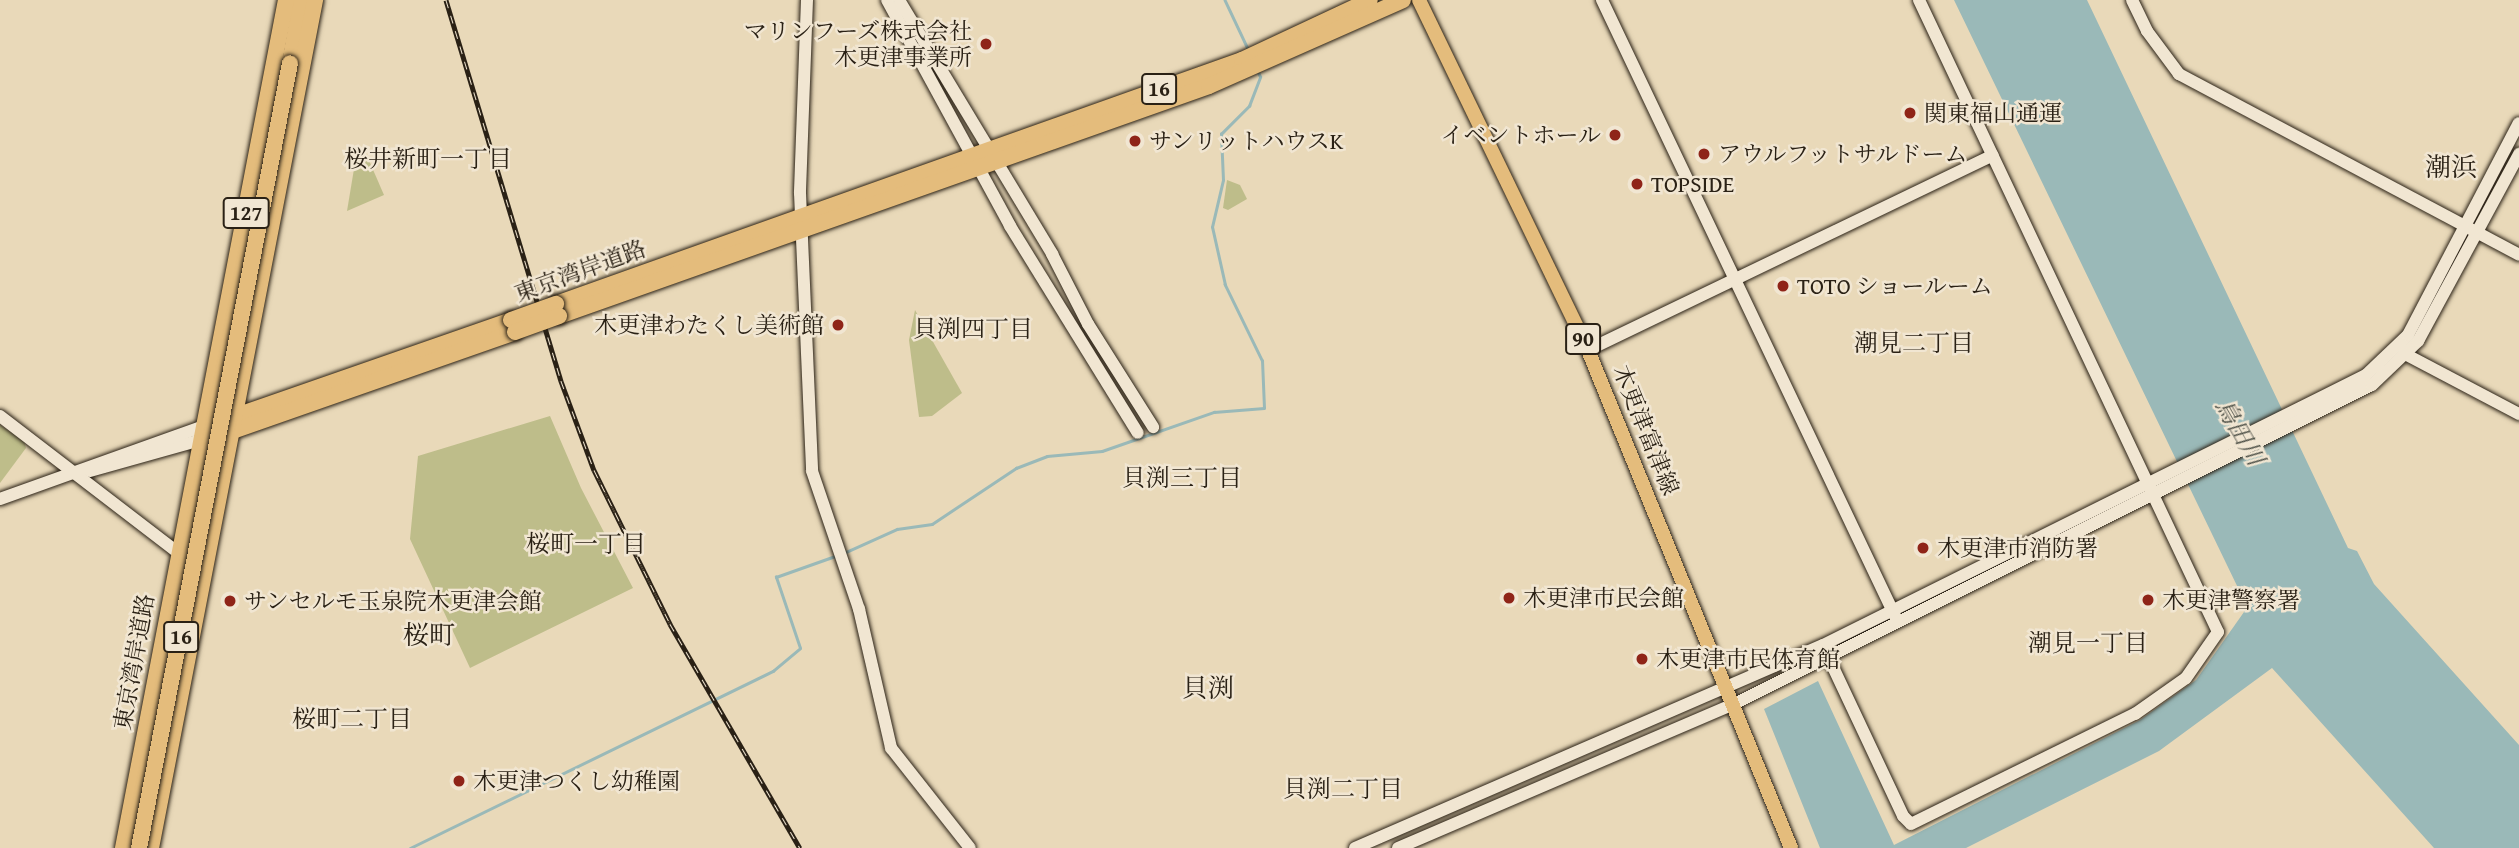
<!DOCTYPE html>
<html>
<head>
<meta charset="utf-8">
<style>
	body { margin:0 }
	#map { position:relative; width:2519px; height:848px; overflow:hidden; background:#e9d9b9; font-family:"Gentium Book Plus","Noto Serif JP",serif }
	div>[style] { position:absolute }
	.green>* { inset:0; background:#bebd8a }
	.water>* { inset:0; background:#9ab9b8 }
	.stream>* { height:2.5px; margin:-1.25px; padding:0 1.25px; transform-origin:1.25px; border-radius:1.25px; background:#9ab9b8 }
	.roads { filter:drop-shadow(0 0 2px #2a2115) drop-shadow(0 0 2px #2a2115) }
	.secondary>* { height:12px; margin:-6px; padding:0 6px; transform-origin:6px; border-radius:6px; background:#f1e6d2 }
	.primary>* { height:14px; margin:-7px; padding:0 7px; transform-origin:7px; border-radius:7px; background:#e4bc7c }
	.highway>* { height:16px; margin:-8px; padding:0 8px; transform-origin:8px; border-radius:8px; background:#e4bc7c }
	.rail>* { height:5px; margin-top:-2.5px; transform-origin:0; background:repeating-linear-gradient(90deg,#f1e6d2 0 8px,#2a2115 0 16px); box-sizing:border-box; border-block:2px solid #2a2115 }
	.bridges { filter:drop-shadow(0 0 2px #2a2115) drop-shadow(0 0 2px #2a2115) }
	.highway-bridge>* { height:16px; margin:-8px; padding:0 8px; transform-origin:8px; border-radius:8px; background:#e4bc7c }
	.dots>* { width:19px; height:19px; translate:-50% -50%; box-sizing:border-box; border:4px solid #f1e6d2; border-radius:50% }
	span { translate:-50% -50%; white-space:nowrap; text-align:center; line-height:1.15; -webkit-text-stroke:5px #f1e6d2; paint-order:stroke }
	.shield-label span { padding:2px 5px; background:#f1e6d2; border:2px solid; border-radius:5px; -webkit-text-stroke-width:0 }
	.shield-label { font-size:21px; color:#2a2115; font-weight:700 }
	.poi-label { font-size:23px; color:#2a2115 }
	.right { translate:-100% -50%; text-align:right }
	.left { translate:0 -50%; text-align:left }
	.street-label { font-size:23px; color:#2a2115 }
	.neighbourhood-label { font-size:24px; color:#2a2115 }
	.water-label { font-size:24px; color:#4c4f46; font-style:italic }
	.quarter-label { font-size:26px; color:#2a2115 }
</style>
</head>
<body>
<div id="map">
	<div class="green">
		<i style="clip-path:polygon(364px 149px,384px 195px,347px 211px,357px 151px)"></i>
		<i style="clip-path:polygon(1227px 180px,1240px 185px,1247px 199px,1228px 210px,1223px 208px)"></i>
		<i style="clip-path:polygon(915px 310px,962px 393px,932px 416px,919px 417px,909px 340px)"></i>
		<i style="clip-path:polygon(550px 416px,581px 488px,633px 588px,470px 668px,410px 539px,418px 456px)"></i>
		<i style="clip-path:polygon(0 425px,24px 441px,26px 448px,0 483px)"></i>
	</div>
	<div class="water">
		<i style="clip-path:polygon(1954px 0,2087px 0,2348px 548px,2357px 551px,2374px 584px,2519px 745px,2519px 848px,2434px 848px,2272px 668px,2159px 751px,1966px 848px,1820px 848px,1764px 709px,1818px 681px,1894px 845px,2140px 720px,2196px 680px,2244px 612px,2240px 592px)"></i>
	</div>
	<div class="stream">
		<i style="left:1225px;top:0;width:56px;rotate:64.8deg"></i>
		<i style="left:844px;top:553px;width:58px;rotate:-24.4deg"></i>
		<i style="left:897px;top:529px;width:35px;rotate:-8deg"></i>
		<i style="left:932px;top:524px;width:101px;rotate:-33.7deg"></i>
		<i style="left:1016px;top:468px;width:33px;rotate:-21deg"></i>
		<i style="left:1047px;top:456px;width:55px;rotate:-5.2deg"></i>
		<i style="left:1102px;top:451px;width:119px;rotate:-19.2deg"></i>
		<i style="left:1214px;top:412px;width:50px;rotate:-4.6deg"></i>
		<i style="left:1264px;top:408px;width:47px;rotate:-92.4deg"></i>
		<i style="left:1262px;top:361px;width:85px;rotate:-116deg"></i>
		<i style="left:1225px;top:285px;width:59px;rotate:-102.6deg"></i>
		<i style="left:1212px;top:227px;width:48px;rotate:-76.8deg"></i>
		<i style="left:1223px;top:180px;width:46px;rotate:-92.5deg"></i>
		<i style="left:1221px;top:134px;width:40px;rotate:-45deg"></i>
		<i style="left:1249px;top:106px;width:31px;rotate:-69deg"></i>
		<i style="left:1260px;top:77px;width:8px;rotate:-113deg"></i>
		<i style="left:410px;top:848px;width:404px;rotate:-26deg"></i>
		<i style="left:773px;top:671px;width:35px;rotate:-40deg"></i>
		<i style="left:800px;top:648px;width:75px;rotate:-108.7deg"></i>
		<i style="left:776px;top:577px;width:66px;rotate:-19.5deg"></i>
	</div>
	<div class="roads">
		<div class="secondary">
			<i style="left:807px;top:0;width:193px;rotate:92.1deg"></i>
			<i style="left:800px;top:193px;width:278px;rotate:87.5deg"></i>
			<i style="left:812px;top:471px;width:146px;rotate:71.2deg"></i>
			<i style="left:859px;top:609px;width:143px;rotate:77deg"></i>
			<i style="left:891px;top:748px;width:127px;rotate:51.7deg"></i>
			<i style="left:887px;top:0;width:257px;rotate:61.4deg"></i>
			<i style="left:1010px;top:226px;width:243px;rotate:58.3deg"></i>
			<i style="left:899px;top:0;width:297px;rotate:58.9deg"></i>
			<i style="left:1052px;top:254px;width:79px;rotate:62.8deg"></i>
			<i style="left:1088px;top:324px;width:122px;rotate:57.7deg"></i>
			<i style="left:1602px;top:0;width:682px;rotate:64.56deg"></i>
			<i style="left:2132px;top:0;width:34px;rotate:64deg"></i>
			<i style="left:2147px;top:31px;width:54px;rotate:53.3deg"></i>
			<i style="left:2179px;top:74px;width:385px;rotate:28deg"></i>
			<i style="left:1588px;top:350px;width:449px;rotate:-25.7deg"></i>
			<i style="left:2407px;top:355px;width:127px;rotate:27.8deg"></i>
			<i style="left:0;top:416px;width:223px;rotate:37.5deg"></i>
			<i style="left:90px;top:471px;width:114px;rotate:-15.7deg"></i>
			<i style="left:0;top:499px;width:217px;rotate:-19.7deg"></i>
			<i style="left:1825px;top:650px;width:183px;rotate:64.8deg"></i>
			<i style="left:1903px;top:816px;width:11px;rotate:45deg"></i>
			<i style="left:1911px;top:824px;width:250px;rotate:-26.2deg"></i>
			<i style="left:2135px;top:714px;width:62px;rotate:-35.2deg"></i>
			<i style="left:2186px;top:678px;width:56px;rotate:-55.2deg"></i>
			<i style="left:2218px;top:632px;width:699px;rotate:-115.32deg"></i>
			<i style="left:1355px;top:848px;width:510px;rotate:-23.45deg"></i>
			<i style="left:1823px;top:645px;width:606px;rotate:-26.44deg"></i>
			<i style="left:2366px;top:375px;width:58px;rotate:-43.6deg"></i>
			<i style="left:2408px;top:335px;width:239px;rotate:-62.4deg"></i>
			<i style="left:1398px;top:848px;width:366px;rotate:-23.2deg"></i>
			<i style="left:1734px;top:704px;width:713px;rotate:-26.57deg"></i>
			<i style="left:2372px;top:385px;width:64px;rotate:-43.7deg"></i>
			<i style="left:2418px;top:341px;width:213px;rotate:-61.6deg"></i>
		</div>
		<div class="primary">
			<i style="left:1419px;top:0;width:389px;rotate:64.2deg"></i>
			<i style="left:1588px;top:350px;width:538px;rotate:67.82deg"></i>
		</div>
		<div class="highway">
			<i style="left:290px;top:63px;width:64px;rotate:-80.1deg"></i>
			<i style="left:556px;top:304px;width:728px;rotate:-19.58deg"></i>
			<i style="left:1242px;top:60px;width:141px;rotate:-25.1deg"></i>
			<i style="left:559px;top:316px;width:689px;rotate:-19.49deg"></i>
			<i style="left:1209px;top:86px;width:212px;rotate:-23.9deg"></i>
			<i style="left:230px;top:418px;width:298px;rotate:-19.2deg"></i>
			<i style="left:227px;top:433px;width:305px;rotate:-19.3deg"></i>
			<i style="left:123px;top:848px;width:864px;rotate:-79.12deg"></i>
			<i style="left:151px;top:848px;width:864px;rotate:-79.05deg"></i>
		</div>
	</div>
	<div class="rail">
		<i style="left:446px;top:0;width:398px;rotate:73.2deg"></i>
		<i style="left:561px;top:381px;width:95px;rotate:69.7deg"></i>
		<i style="left:594px;top:470px;width:172px;rotate:63.7deg"></i>
		<i style="left:670px;top:624px;width:259px;rotate:59.9deg"></i>
	</div>
	<div class="bridges">
		<div class="highway-bridge">
			<i style="left:511px;top:320px;width:48px;rotate:-19.6deg"></i>
			<i style="left:515px;top:332px;width:47px;rotate:-20deg"></i>
			<i style="left:139px;top:848px;width:799px;rotate:-79.11deg"></i>
		</div>
	</div>
	<div class="dots">
		<i style="left:986px;top:44px;background:#8f2418"></i>
		<i style="left:1910px;top:113px;background:#8f2418"></i>
		<i style="left:1615px;top:135px;background:#8f2418"></i>
		<i style="left:1135px;top:141px;background:#8f2418"></i>
		<i style="left:1704px;top:154px;background:#8f2418"></i>
		<i style="left:1637px;top:184px;background:#8f2418"></i>
		<i style="left:1783px;top:286px;background:#8f2418"></i>
		<i style="left:838px;top:325px;background:#8f2418"></i>
		<i style="left:1923px;top:548px;background:#8f2418"></i>
		<i style="left:1509px;top:598px;background:#8f2418"></i>
		<i style="left:2148px;top:600px;background:#8f2418"></i>
		<i style="left:230px;top:601px;background:#8f2418"></i>
		<i style="left:1642px;top:659px;background:#8f2418"></i>
		<i style="left:459px;top:781px;background:#8f2418"></i>
	</div>
	<div class="shield-label">
		<span style="left:1159px;top:89px">16</span>
		<span style="left:246px;top:213px">127</span>
		<span style="left:1583px;top:339px">90</span>
		<span style="left:181px;top:637px">16</span>
	</div>
	<div class="poi-label">
		<span class="right" style="left:972px;top:44px">マリンフーズ株式会社<br>木更津事業所</span>
		<span class="left" style="left:1924px;top:113px">関東福山通運</span>
		<span class="right" style="left:1601px;top:135px">イベントホール</span>
		<span class="left" style="left:1149px;top:141px">サンリットハウスK</span>
		<span class="left" style="left:1718px;top:154px">アウルフットサルドーム</span>
		<span class="left" style="left:1651px;top:184px">TOPSIDE</span>
		<span class="left" style="left:1797px;top:286px">TOTO ショールーム</span>
		<span class="right" style="left:824px;top:325px">木更津わたくし美術館</span>
		<span class="left" style="left:1937px;top:548px">木更津市消防署</span>
		<span class="left" style="left:1523px;top:598px">木更津市民会館</span>
		<span class="left" style="left:2162px;top:600px">木更津警察署</span>
		<span class="left" style="left:244px;top:601px">サンセルモ玉泉院木更津会館</span>
		<span class="left" style="left:1656px;top:659px">木更津市民体育館</span>
		<span class="left" style="left:473px;top:781px">木更津つくし幼稚園</span>
	</div>
	<div class="street-label">
		<span style="left:580px;top:271px;rotate:-20deg">東京湾岸道路</span>
		<span style="left:1646px;top:430px;rotate:68deg">木更津富津線</span>
		<span style="left:134px;top:662px;rotate:-80deg">東京湾岸道路</span>
	</div>
	<div class="neighbourhood-label">
		<span style="left:428px;top:159px">桜井新町一丁目</span>
		<span style="left:973px;top:329px">貝渕四丁目</span>
		<span style="left:1914px;top:343px">潮見二丁目</span>
		<span style="left:1182px;top:478px">貝渕三丁目</span>
		<span style="left:586px;top:544px">桜町一丁目</span>
		<span style="left:2088px;top:643px">潮見一丁目</span>
		<span style="left:352px;top:719px">桜町二丁目</span>
		<span style="left:1343px;top:789px">貝渕二丁目</span>
	</div>
	<div class="water-label">
		<span style="left:2240px;top:432px;rotate:60deg">鳥田川</span>
	</div>
	<div class="quarter-label">
		<span style="left:2451px;top:167px">潮浜</span>
		<span style="left:429px;top:635px">桜町</span>
		<span style="left:1208px;top:688px">貝渕</span>
	</div>
</div>
</body>
</html>
